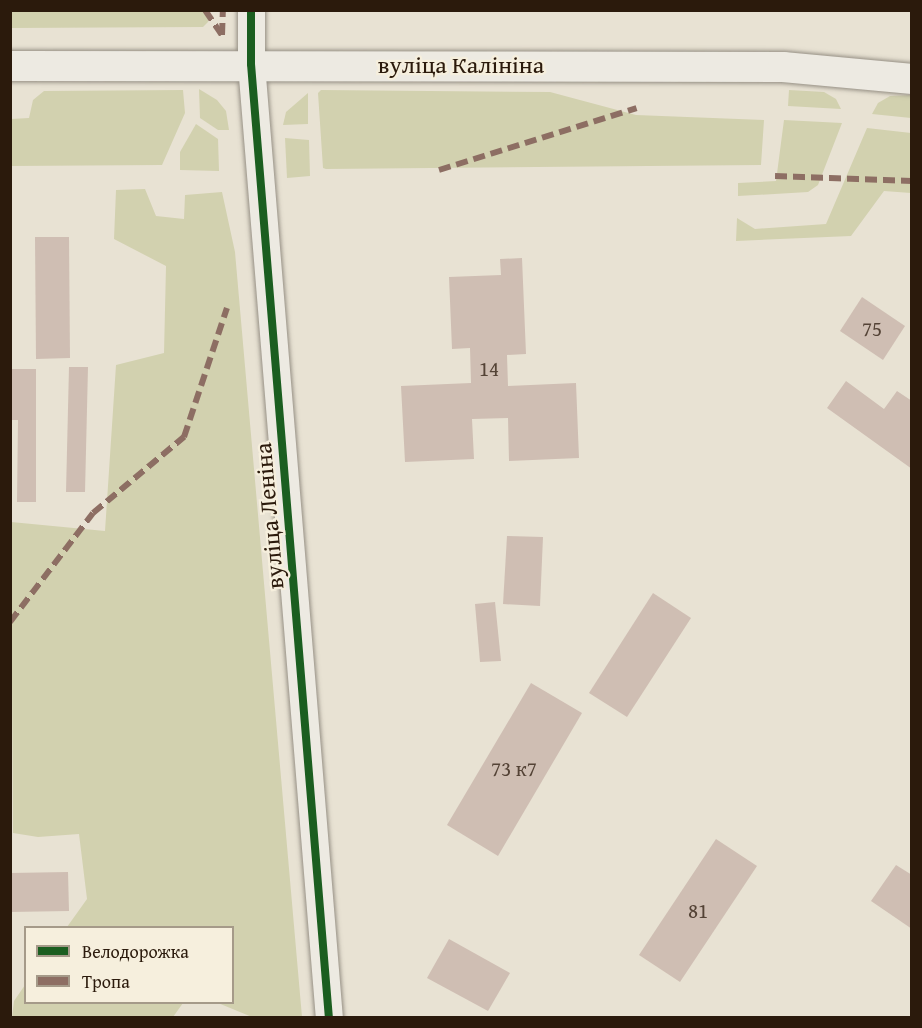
<!DOCTYPE html>
<html>
<head>
<meta charset="utf-8">
<style>
	body { margin:0 }
	#map { position:relative; width:922px; height:1028px; overflow:hidden; background:#e8e2d3; font-family:"Gentium Book Plus",serif }
	div>[style] { position:absolute }
	.green>* { inset:0; background:#d2d1af }
	.building>* { inset:0; background:#cfbeb3 }
	.roads { filter:drop-shadow(0 0 2px #969085) drop-shadow(0 0 2px #969085) }
	.tertiary>* { height:27px; margin:-13.5px; padding:0 13.5px; transform-origin:13.5px; border-radius:13.5px; background:#edeae2 }
	.secondary>* { height:30px; margin:-15px; padding:0 15px; transform-origin:15px; border-radius:15px; background:#edeae2 }
	.quiet>* { height:6px; margin-top:-3px; transform-origin:0; background:repeating-linear-gradient(90deg,#8d6e63 0 12px,transparent 0 18px) }
	.cycleway>* { height:8px; margin:-4px; padding:0 4px; transform-origin:4px; border-radius:4px; background:#1b5e20 }
	span { translate:-50% -50%; white-space:nowrap; text-align:center; line-height:1.15; -webkit-text-stroke:4.5px #f6efdd; paint-order:stroke }
	.number-label { font-size:21px; color:#544336 }
	.number-label span { -webkit-text-stroke-width:0 }
	.street-label { font-size:24px; color:#2b1a0c }
	.frame { position:absolute; inset:0; border:12px solid #2b1a0c; pointer-events:none }
	.legend { position:absolute; left:24px; top:926px; width:210px; height:78px; box-sizing:border-box; background:#f6efdd; border:2px solid #a59a89; margin:0; padding:8px 10px; list-style:none; font-size:18px; color:#2b1a0c }
	.legend li { display:flex; align-items:center; gap:12px; height:30px }
	.legend b { width:30px; border:2px solid #a59a89 }
</style>
</head>
<body>
<div id="map">
	<div class="green">
		<i style="clip-path:polygon(209px 10px,208px 22px,203px 27px,11px 28px,11px 11px)"></i>
		<i style="clip-path:polygon(199px 89px,217px 100px,226px 111px,229px 130px,218px 130px,200px 118px)"></i>
		<i style="clip-path:polygon(183px 90px,185px 113px,162px 165px,11px 166px,11px 119px,29px 118px,33px 100px,44px 91px)"></i>
		<i style="clip-path:polygon(321px 90px,550px 92px,636px 115px,764px 120px,761px 165px,326px 169px,323px 168px,318px 93px)"></i>
		<i style="clip-path:polygon(789px 90px,824px 92px,836px 99px,841px 109px,788px 106px)"></i>
		<i style="clip-path:polygon(308px 93px,308px 124px,283px 125px,286px 112px)"></i>
		<i style="clip-path:polygon(911px 95px,911px 118px,872px 114px,878px 103px,890px 96px)"></i>
		<i style="clip-path:polygon(784px 120px,842px 123px,818px 185px,808px 192px,738px 196px,738px 183px,776px 181px)"></i>
		<i style="clip-path:polygon(196px 124px,218px 139px,219px 171px,180px 170px,180px 152px)"></i>
		<i style="clip-path:polygon(867px 128px,911px 133px,911px 193px,884px 191px,851px 236px,736px 241px,737px 218px,755px 229px,826px 224px)"></i>
		<i style="clip-path:polygon(285px 138px,309px 140px,310px 176px,287px 178px)"></i>
		<i style="clip-path:polygon(145px 189px,156px 216px,184px 219px,185px 195px,222px 192px,235px 252px,302px 1017px,252px 1017px,218px 1003px,232px 1002px,232px 928px,67px 927px,87px 899px,79px 834px,38px 837px,13px 833px,11px 522px,105px 531px,116px 365px,164px 353px,166px 266px,114px 239px,116px 190px)"></i>
		<i style="clip-path:polygon(25px 985px,26px 1002px,183px 1003px,173px 1017px,12px 1017px,14px 1001px)"></i>
	</div>
	<div class="building">
		<i style="clip-path:polygon(35px 237px,69px 237px,70px 358px,36px 359px)"></i>
		<i style="clip-path:polygon(522px 258px,526px 354px,507px 355px,508px 386px,576px 383px,579px 458px,509px 461px,508px 418px,472px 419px,474px 459px,405px 462px,401px 386px,471px 383px,470px 348px,452px 349px,449px 277px,501px 275px,500px 259px)"></i>
		<i style="clip-path:polygon(862px 297px,905px 326px,883px 360px,840px 331px)"></i>
		<i style="clip-path:polygon(69px 367px,88px 367px,85px 492px,66px 492px)"></i>
		<i style="clip-path:polygon(10px 369px,36px 369px,36px 502px,17px 502px,18px 420px,10px 420px)"></i>
		<i style="clip-path:polygon(846px 381px,884px 409px,897px 391px,912px 401px,912px 469px,827px 408px)"></i>
		<i style="clip-path:polygon(507px 536px,543px 537px,540px 606px,503px 604px)"></i>
		<i style="clip-path:polygon(653px 593px,691px 618px,627px 717px,589px 693px)"></i>
		<i style="clip-path:polygon(495px 602px,501px 661px,480px 662px,475px 604px)"></i>
		<i style="clip-path:polygon(531px 683px,582px 713px,498px 856px,447px 825px)"></i>
		<i style="clip-path:polygon(716px 839px,757px 866px,680px 982px,639px 955px)"></i>
		<i style="clip-path:polygon(896px 865px,912px 875px,912px 929px,871px 901px)"></i>
		<i style="clip-path:polygon(68px 872px,69px 911px,10px 912px,10px 873px)"></i>
		<i style="clip-path:polygon(449px 939px,510px 973px,488px 1011px,427px 978px)"></i>
	</div>
	<div class="roads">
		<div class="tertiary">
			<i style="left:251px;top:10px;width:54px;rotate:90deg"></i>
			<i style="left:251px;top:64px;width:957px;rotate:85.33deg"></i>
		</div>
		<div class="secondary">
			<i style="left:10px;top:66px;width:773px;rotate:0.07deg"></i>
			<i style="left:783px;top:67px;width:130px;rotate:5.3deg"></i>
		</div>
	</div>
	<div class="quiet">
		<i style="left:205px;top:10px;width:30px;rotate:56deg"></i>
		<i style="left:222px;top:35px;width:25px;rotate:-88deg"></i>
		<i style="left:439px;top:170px;width:207px;rotate:-17.4deg"></i>
		<i style="left:775px;top:176px;width:137px;rotate:2.1deg"></i>
		<i style="left:10px;top:622px;width:137px;rotate:-52.7deg"></i>
		<i style="left:93px;top:513px;width:119px;rotate:-39.9deg"></i>
		<i style="left:184px;top:437px;width:136px;rotate:-71.6deg"></i>
	</div>
	<div class="cycleway">
		<i style="left:251px;top:10px;width:54px;rotate:90deg"></i>
		<i style="left:251px;top:64px;width:957px;rotate:85.33deg"></i>
	</div>
	<div class="number-label">
		<span style="left:872px;top:329px">75</span>
		<span style="left:489px;top:369px">14</span>
		<span style="left:514px;top:769px">73 к7</span>
		<span style="left:698px;top:911px">81</span>
	</div>
	<div class="street-label">
		<span style="left:461px;top:65px">вуліца Калініна</span>
		<span style="left:269px;top:516px;rotate:-95deg">вуліца Леніна</span>
	</div>
	<div class="frame"></div>
	<ul class="legend">
	<li><b style="height:8px;background:#1b5e20"></b>Велодорожка</li>
	<li><b style="height:8px;background:#8d6e63"></b>Тропа</li>
	</ul>
</div>
</body>
</html>
